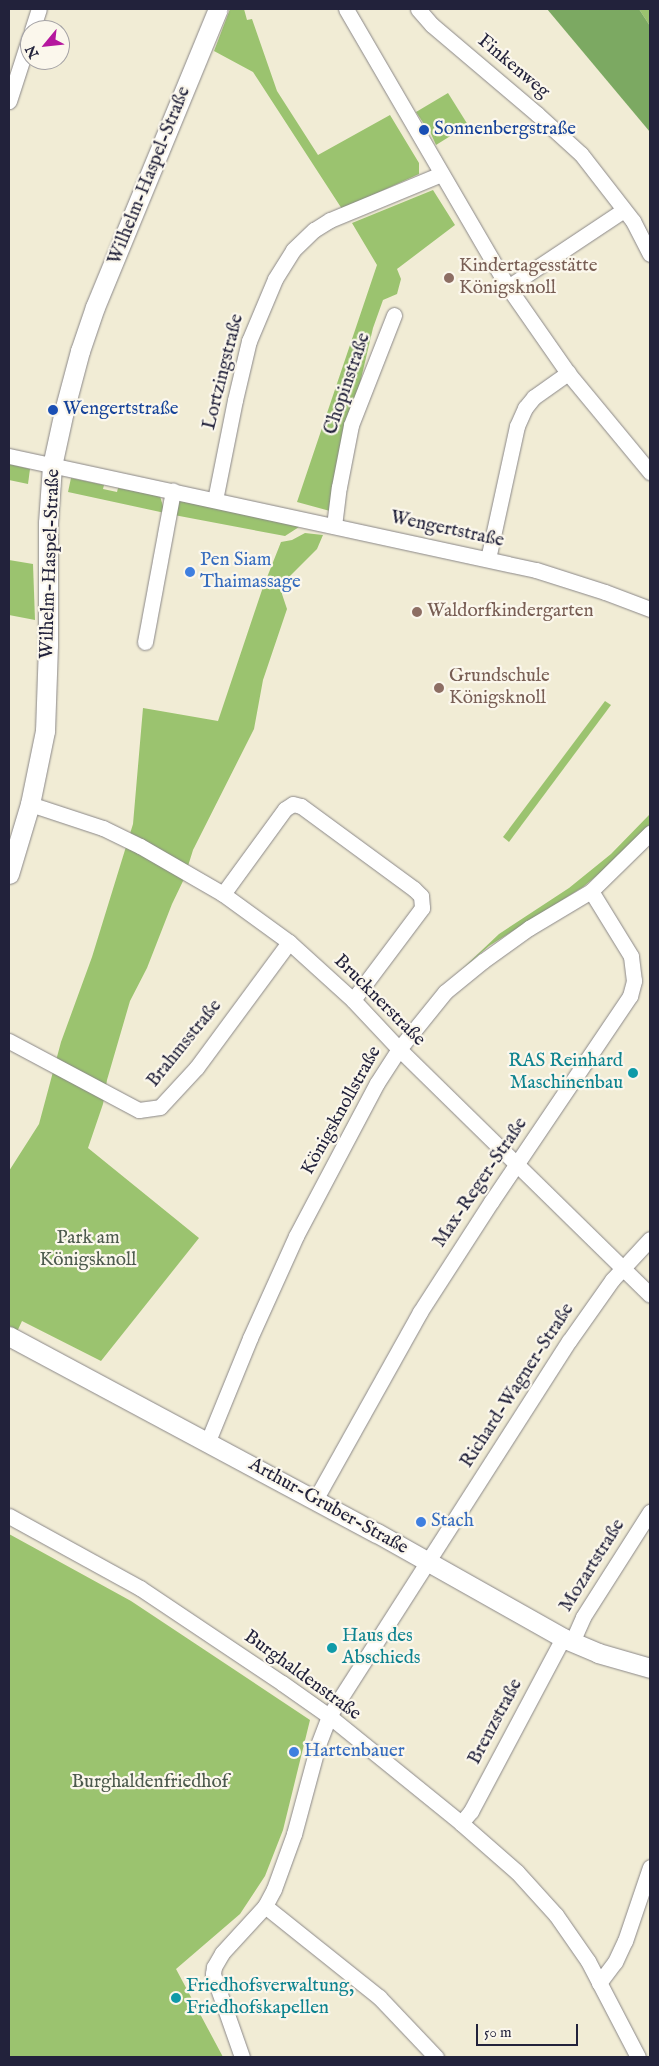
<!DOCTYPE html>
<html>
<head>
<meta charset="utf-8">
<style>
	body { margin:0 }
	#map { position:relative; width:659px; height:2066px; overflow:hidden; background:#f1ecd5; font-family:"IM FELL English",serif }
	div>[style] { position:absolute }
	.green>* { inset:0; background:#9bc36f }
	.forest>* { inset:0; background:#7ca962 }
	.roads { filter:drop-shadow(0 0 1px #8a8788) drop-shadow(0 0 1px #8a8788) }
	.minor>* { height:15px; margin:-7.5px; padding:0 7.5px; transform-origin:7.5px; border-radius:7.5px; background:#fff }
	.tertiary>* { height:19px; margin:-9.5px; padding:0 9.5px; transform-origin:9.5px; border-radius:9.5px; background:#fff }
	.dots>* { width:14px; height:14px; translate:-50% -50%; box-sizing:border-box; border:2px solid #fbf7ec; border-radius:50% }
	span { translate:-50% -50%; white-space:nowrap; text-align:center; line-height:1.15; -webkit-text-stroke:4.5px #fbf7ec; paint-order:stroke }
	.street-label { font-size:19px; color:#22223b }
	.transit-label { font-size:19px; color:#164399 }
	.left { translate:0 -50%; text-align:left }
	.education-label { font-size:19px; color:#785e54 }
	.shop-label { font-size:19px; color:#366cbe }
	.culture-label { font-size:19px; color:#0d838f }
	.right { translate:-100% -50%; text-align:right }
	.park-label { font-size:19px; color:#4c5a4d }
	.frame { position:absolute; inset:0; border:10px solid #22223b; pointer-events:none }
	.north { position:absolute; left:20px; top:20px; width:50px; height:50px; box-sizing:border-box; background:#fbf7ec; border:1px solid #a4a2a5; border-radius:50%; rotate:242deg; font-size:14px; font-weight:700; line-height:20px; text-align:center; color:#22223b }
	.north::after { content:''; display:block; margin:auto; width:18px; height:22px; background:#b5179e; clip-path:polygon(50% 0,100% 100%,50% 72%,0 100%) }
	.scale { position:absolute; left:476px; top:2024px; width:102px; height:22px; box-sizing:border-box; border:2px solid #22223b; border-top:0; padding-left:6px; font-size:15px; line-height:18px; white-space:nowrap; color:#22223b; -webkit-text-stroke:4px #fbf7ec; paint-order:stroke }
</style>
</head>
<body>
<div id="map">
	<div class="green">
		<i style="clip-path:polygon(230px 9px,244px 9px,247px 20px,252px 19px,277px 91px,318px 155px,390px 115px,419px 163px,419px 174px,342px 209px,253px 72px,214px 51px)"></i>
		<i style="clip-path:polygon(639px 9px,650px 9px,650px 26px)"></i>
		<i style="clip-path:polygon(448px 93px,468px 125px,436px 145px,427px 125px,424px 124px,416px 112px)"></i>
		<i style="clip-path:polygon(433px 190px,455px 225px,397px 269px,401px 279px,397px 294px,383px 300px,373px 328px,330px 511px,297px 502px,377px 265px,352px 223px)"></i>
		<i style="clip-path:polygon(9px 464px,30px 469px,28px 484px,9px 480px)"></i>
		<i style="clip-path:polygon(71px 478px,104px 485px,103px 489px,117px 492px,118px 488px,160px 496px,165px 513px,68px 492px)"></i>
		<i style="clip-path:polygon(180px 501px,291px 523px,300px 523px,299px 527px,285px 536px,174px 515px)"></i>
		<i style="clip-path:polygon(305px 533px,323px 535px,317px 549px,288px 578px,282px 594px,287px 609px,263px 680px,254px 729px,193px 850px,184px 879px,172px 904px,147px 968px,130px 1001px,107px 1080px,103px 1104px,88px 1148px,199px 1238px,101px 1361px,22px 1321px,9px 1349px,9px 1171px,39px 1124px,61px 1042px,92px 957px,133px 824px,143px 708px,218px 721px,262px 590px,281px 542px,292px 540px)"></i>
		<i style="clip-path:polygon(9px 560px,33px 564px,35px 620px,9px 615px)"></i>
		<i style="clip-path:polygon(605px 701px,611px 705px,509px 842px,503px 837px)"></i>
		<i style="clip-path:polygon(650px 814px,650px 824px,618px 858px,583px 887px,489px 946px,462px 969px,499px 934px,569px 888px,611px 854px)"></i>
		<i style="clip-path:polygon(9px 1534px,131px 1601px,310px 1720px,283px 1830px,265px 1876px,240px 1914px,176px 1969px,223px 2057px,9px 2057px)"></i>
	</div>
	<div class="forest">
		<i style="clip-path:polygon(547px 9px,639px 9px,650px 26px,650px 132px)"></i>
	</div>
	<div class="roads">
		<div class="minor">
			<i style="left:346px;top:9px;width:322px;rotate:59.8deg"></i>
			<i style="left:508px;top:287px;width:105px;rotate:55.1deg"></i>
			<i style="left:568px;top:373px;width:129px;rotate:50.4deg"></i>
			<i style="left:418px;top:9px;width:21px;rotate:49deg"></i>
			<i style="left:432px;top:25px;width:138px;rotate:40.3deg"></i>
			<i style="left:537px;top:114px;width:59px;rotate:42.3deg"></i>
			<i style="left:581px;top:154px;width:85px;rotate:52.2deg"></i>
			<i style="left:633px;top:221px;width:37px;rotate:63deg"></i>
			<i style="left:32px;top:30px;width:22px;rotate:-72deg"></i>
			<i style="left:9px;top:101px;width:68px;rotate:-72.1deg"></i>
			<i style="left:508px;top:287px;width:139px;rotate:-33.6deg"></i>
			<i style="left:9px;top:456px;width:539px;rotate:12.21deg"></i>
			<i style="left:536px;top:570px;width:72px;rotate:17.7deg"></i>
			<i style="left:605px;top:592px;width:48px;rotate:20.7deg"></i>
			<i style="left:215px;top:500px;width:102px;rotate:-78.7deg"></i>
			<i style="left:235px;top:400px;width:61px;rotate:-76.7deg"></i>
			<i style="left:249px;top:341px;width:67px;rotate:-67.2deg"></i>
			<i style="left:275px;top:279px;width:34px;rotate:-58deg"></i>
			<i style="left:293px;top:250px;width:29px;rotate:-44deg"></i>
			<i style="left:314px;top:230px;width:19px;rotate:-32deg"></i>
			<i style="left:330px;top:220px;width:120px;rotate:-22.5deg"></i>
			<i style="left:334px;top:526px;width:39px;rotate:-83deg"></i>
			<i style="left:339px;top:487px;width:63px;rotate:-79deg"></i>
			<i style="left:351px;top:425px;width:118px;rotate:-68.6deg"></i>
			<i style="left:488px;top:559px;width:136px;rotate:-77.7deg"></i>
			<i style="left:517px;top:426px;width:20px;rotate:-66deg"></i>
			<i style="left:525px;top:408px;width:14px;rotate:-51deg"></i>
			<i style="left:534px;top:397px;width:42px;rotate:-35.2deg"></i>
			<i style="left:145px;top:642px;width:154px;rotate:-79.5deg"></i>
			<i style="left:30px;top:804px;width:77px;rotate:18.2deg"></i>
			<i style="left:103px;top:828px;width:41px;rotate:25.9deg"></i>
			<i style="left:140px;top:846px;width:96px;rotate:30deg"></i>
			<i style="left:223px;top:894px;width:82px;rotate:36deg"></i>
			<i style="left:289px;top:942px;width:86px;rotate:42.2deg"></i>
			<i style="left:353px;top:1000px;width:67px;rotate:46.8deg"></i>
			<i style="left:399px;top:1049px;width:351px;rotate:44.4deg"></i>
			<i style="left:223px;top:894px;width:105px;rotate:-53.9deg"></i>
			<i style="left:285px;top:809px;width:9px;rotate:-32deg"></i>
			<i style="left:293px;top:804px;width:8px;rotate:14deg"></i>
			<i style="left:301px;top:806px;width:140px;rotate:36.3deg"></i>
			<i style="left:414px;top:889px;width:10px;rotate:45deg"></i>
			<i style="left:421px;top:896px;width:12px;rotate:85deg"></i>
			<i style="left:422px;top:908px;width:115px;rotate:126.9deg"></i>
			<i style="left:9px;top:1041px;width:147px;rotate:28deg"></i>
			<i style="left:139px;top:1110px;width:21px;rotate:-8deg"></i>
			<i style="left:160px;top:1107px;width:54px;rotate:-47.2deg"></i>
			<i style="left:197px;top:1067px;width:155px;rotate:-53.6deg"></i>
			<i style="left:208px;top:1441px;width:111px;rotate:-67.8deg"></i>
			<i style="left:250px;top:1338px;width:112px;rotate:-65.7deg"></i>
			<i style="left:296px;top:1236px;width:173px;rotate:-62.1deg"></i>
			<i style="left:377px;top:1083px;width:40px;rotate:-57.1deg"></i>
			<i style="left:399px;top:1049px;width:73px;rotate:-51.1deg"></i>
			<i style="left:445px;top:992px;width:49px;rotate:-39.2deg"></i>
			<i style="left:483px;top:961px;width:57px;rotate:-35.7deg"></i>
			<i style="left:529px;top:928px;width:72px;rotate:-30.8deg"></i>
			<i style="left:591px;top:891px;width:83px;rotate:-44.5deg"></i>
			<i style="left:315px;top:1500px;width:215px;rotate:-60.8deg"></i>
			<i style="left:420px;top:1312px;width:131px;rotate:-57.2deg"></i>
			<i style="left:491px;top:1202px;width:249px;rotate:-56deg"></i>
			<i style="left:630px;top:996px;width:16px;rotate:-75deg"></i>
			<i style="left:634px;top:981px;width:25px;rotate:-97deg"></i>
			<i style="left:631px;top:956px;width:76px;rotate:-121.6deg"></i>
			<i style="left:9px;top:1516px;width:149px;rotate:28.8deg"></i>
			<i style="left:140px;top:1588px;width:171px;rotate:33.8deg"></i>
			<i style="left:282px;top:1683px;width:57px;rotate:35.1deg"></i>
			<i style="left:329px;top:1716px;width:170px;rotate:39deg"></i>
			<i style="left:461px;top:1823px;width:74px;rotate:41.2deg"></i>
			<i style="left:517px;top:1872px;width:58px;rotate:47.8deg"></i>
			<i style="left:556px;top:1915px;width:56px;rotate:55.2deg"></i>
			<i style="left:588px;top:1961px;width:108px;rotate:62.5deg"></i>
			<i style="left:572px;top:1642px;width:27px;rotate:-66deg"></i>
			<i style="left:583px;top:1617px;width:125px;rotate:-57.5deg"></i>
			<i style="left:461px;top:1823px;width:16px;rotate:-50deg"></i>
			<i style="left:471px;top:1811px;width:196px;rotate:-62deg"></i>
			<i style="left:265px;top:1906px;width:146px;rotate:38.6deg"></i>
			<i style="left:379px;top:1997px;width:83px;rotate:46.5deg"></i>
			<i style="left:599px;top:1983px;width:26px;rotate:-53deg"></i>
			<i style="left:615px;top:1962px;width:23px;rotate:-65deg"></i>
			<i style="left:625px;top:1941px;width:78px;rotate:-71.3deg"></i>
			<i style="left:242px;top:2057px;width:88px;rotate:-109.3deg"></i>
			<i style="left:213px;top:1974px;width:7px;rotate:-82deg"></i>
			<i style="left:214px;top:1967px;width:16px;rotate:-60deg"></i>
			<i style="left:222px;top:1953px;width:64px;rotate:-47.5deg"></i>
			<i style="left:265px;top:1906px;width:19px;rotate:-62deg"></i>
			<i style="left:274px;top:1889px;width:59px;rotate:-70deg"></i>
			<i style="left:294px;top:1834px;width:92px;rotate:-74.9deg"></i>
			<i style="left:318px;top:1745px;width:31px;rotate:-69deg"></i>
			<i style="left:329px;top:1716px;width:445px;rotate:-57.4deg"></i>
			<i style="left:569px;top:1341px;width:75px;rotate:-54.8deg"></i>
			<i style="left:612px;top:1280px;width:56px;rotate:-47.2deg"></i>
		</div>
		<div class="tertiary">
			<i style="left:9px;top:874px;width:73px;rotate:-73.3deg"></i>
			<i style="left:30px;top:804px;width:75px;rotate:-78.4deg"></i>
			<i style="left:45px;top:731px;width:86px;rotate:-88deg"></i>
			<i style="left:48px;top:645px;width:122px;rotate:-90deg"></i>
			<i style="left:48px;top:523px;width:57px;rotate:-86deg"></i>
			<i style="left:52px;top:466px;width:56px;rotate:-77.7deg"></i>
			<i style="left:64px;top:411px;width:62px;rotate:-75.1deg"></i>
			<i style="left:80px;top:351px;width:46px;rotate:-71.2deg"></i>
			<i style="left:95px;top:307px;width:322px;rotate:-67.6deg"></i>
			<i style="left:9px;top:1336px;width:417px;rotate:28.2deg"></i>
			<i style="left:377px;top:1533px;width:214px;rotate:29.4deg"></i>
			<i style="left:563px;top:1638px;width:38px;rotate:23deg"></i>
			<i style="left:598px;top:1653px;width:54px;rotate:16.1deg"></i>
		</div>
	</div>
	<div class="dots">
		<i style="left:424px;top:130px;background:#1a4fb4"></i>
		<i style="left:449px;top:278px;background:#8d6e63"></i>
		<i style="left:53px;top:410px;background:#1a4fb4"></i>
		<i style="left:190px;top:572px;background:#3f7fe0"></i>
		<i style="left:417px;top:612px;background:#8d6e63"></i>
		<i style="left:439px;top:688px;background:#8d6e63"></i>
		<i style="left:633px;top:1073px;background:#0f9aa8"></i>
		<i style="left:421px;top:1522px;background:#3f7fe0"></i>
		<i style="left:332px;top:1648px;background:#0f9aa8"></i>
		<i style="left:294px;top:1752px;background:#3f7fe0"></i>
		<i style="left:176px;top:1998px;background:#0f9aa8"></i>
	</div>
	<div class="street-label">
		<span style="left:513px;top:67px;rotate:40deg">Finkenweg</span>
		<span style="left:150px;top:176px;rotate:-68deg">Wilhelm-Haspel-Straße</span>
		<span style="left:224px;top:372px;rotate:-76deg">Lortzingstraße</span>
		<span style="left:348px;top:384px;rotate:-71deg">Chopinstraße</span>
		<span style="left:447px;top:530px;rotate:12deg">Wengertstraße</span>
		<span style="left:51px;top:564px;rotate:-88deg">Wilhelm-Haspel-Straße</span>
		<span style="left:379px;top:1001px;rotate:45deg">Brucknerstraße</span>
		<span style="left:185px;top:1044px;rotate:-51deg">Brahmsstraße</span>
		<span style="left:342px;top:1111px;rotate:-61deg">Königsknollstraße</span>
		<span style="left:481px;top:1183px;rotate:-56deg">Max-Reger-Straße</span>
		<span style="left:518px;top:1386px;rotate:-57deg">Richard-Wagner-Straße</span>
		<span style="left:328px;top:1507px;rotate:29deg">Arthur-Gruber-Straße</span>
		<span style="left:593px;top:1566px;rotate:-58deg">Mozartstraße</span>
		<span style="left:302px;top:1676px;rotate:36deg">Burghaldenstraße</span>
		<span style="left:496px;top:1722px;rotate:-62deg">Brenzstraße</span>
	</div>
	<div class="transit-label">
		<span class="left" style="left:434px;top:130px">Sonnenbergstraße</span>
		<span class="left" style="left:63px;top:410px">Wengertstraße</span>
	</div>
	<div class="education-label">
		<span class="left" style="left:459px;top:278px">Kindertagesstätte<br>Königsknoll</span>
		<span class="left" style="left:427px;top:612px">Waldorfkindergarten</span>
		<span class="left" style="left:449px;top:688px">Grundschule<br>Königsknoll</span>
	</div>
	<div class="shop-label">
		<span class="left" style="left:200px;top:572px">Pen Siam<br>Thaimassage</span>
		<span class="left" style="left:431px;top:1522px">Stach</span>
		<span class="left" style="left:304px;top:1752px">Hartenbauer</span>
	</div>
	<div class="culture-label">
		<span class="right" style="left:623px;top:1073px">RAS Reinhard<br>Maschinenbau</span>
		<span class="left" style="left:342px;top:1648px">Haus des<br>Abschieds</span>
		<span class="left" style="left:186px;top:1998px">Friedhofsverwaltung,<br>Friedhofskapellen</span>
	</div>
	<div class="park-label">
		<span style="left:88px;top:1250px">Park am<br>Königsknoll</span>
		<span style="left:150px;top:1783px">Burghaldenfriedhof</span>
	</div>
	<div class="frame"></div>
	<div class="north">N</div>
	<div class="scale">50 m</div>
</div>
</body>
</html>
